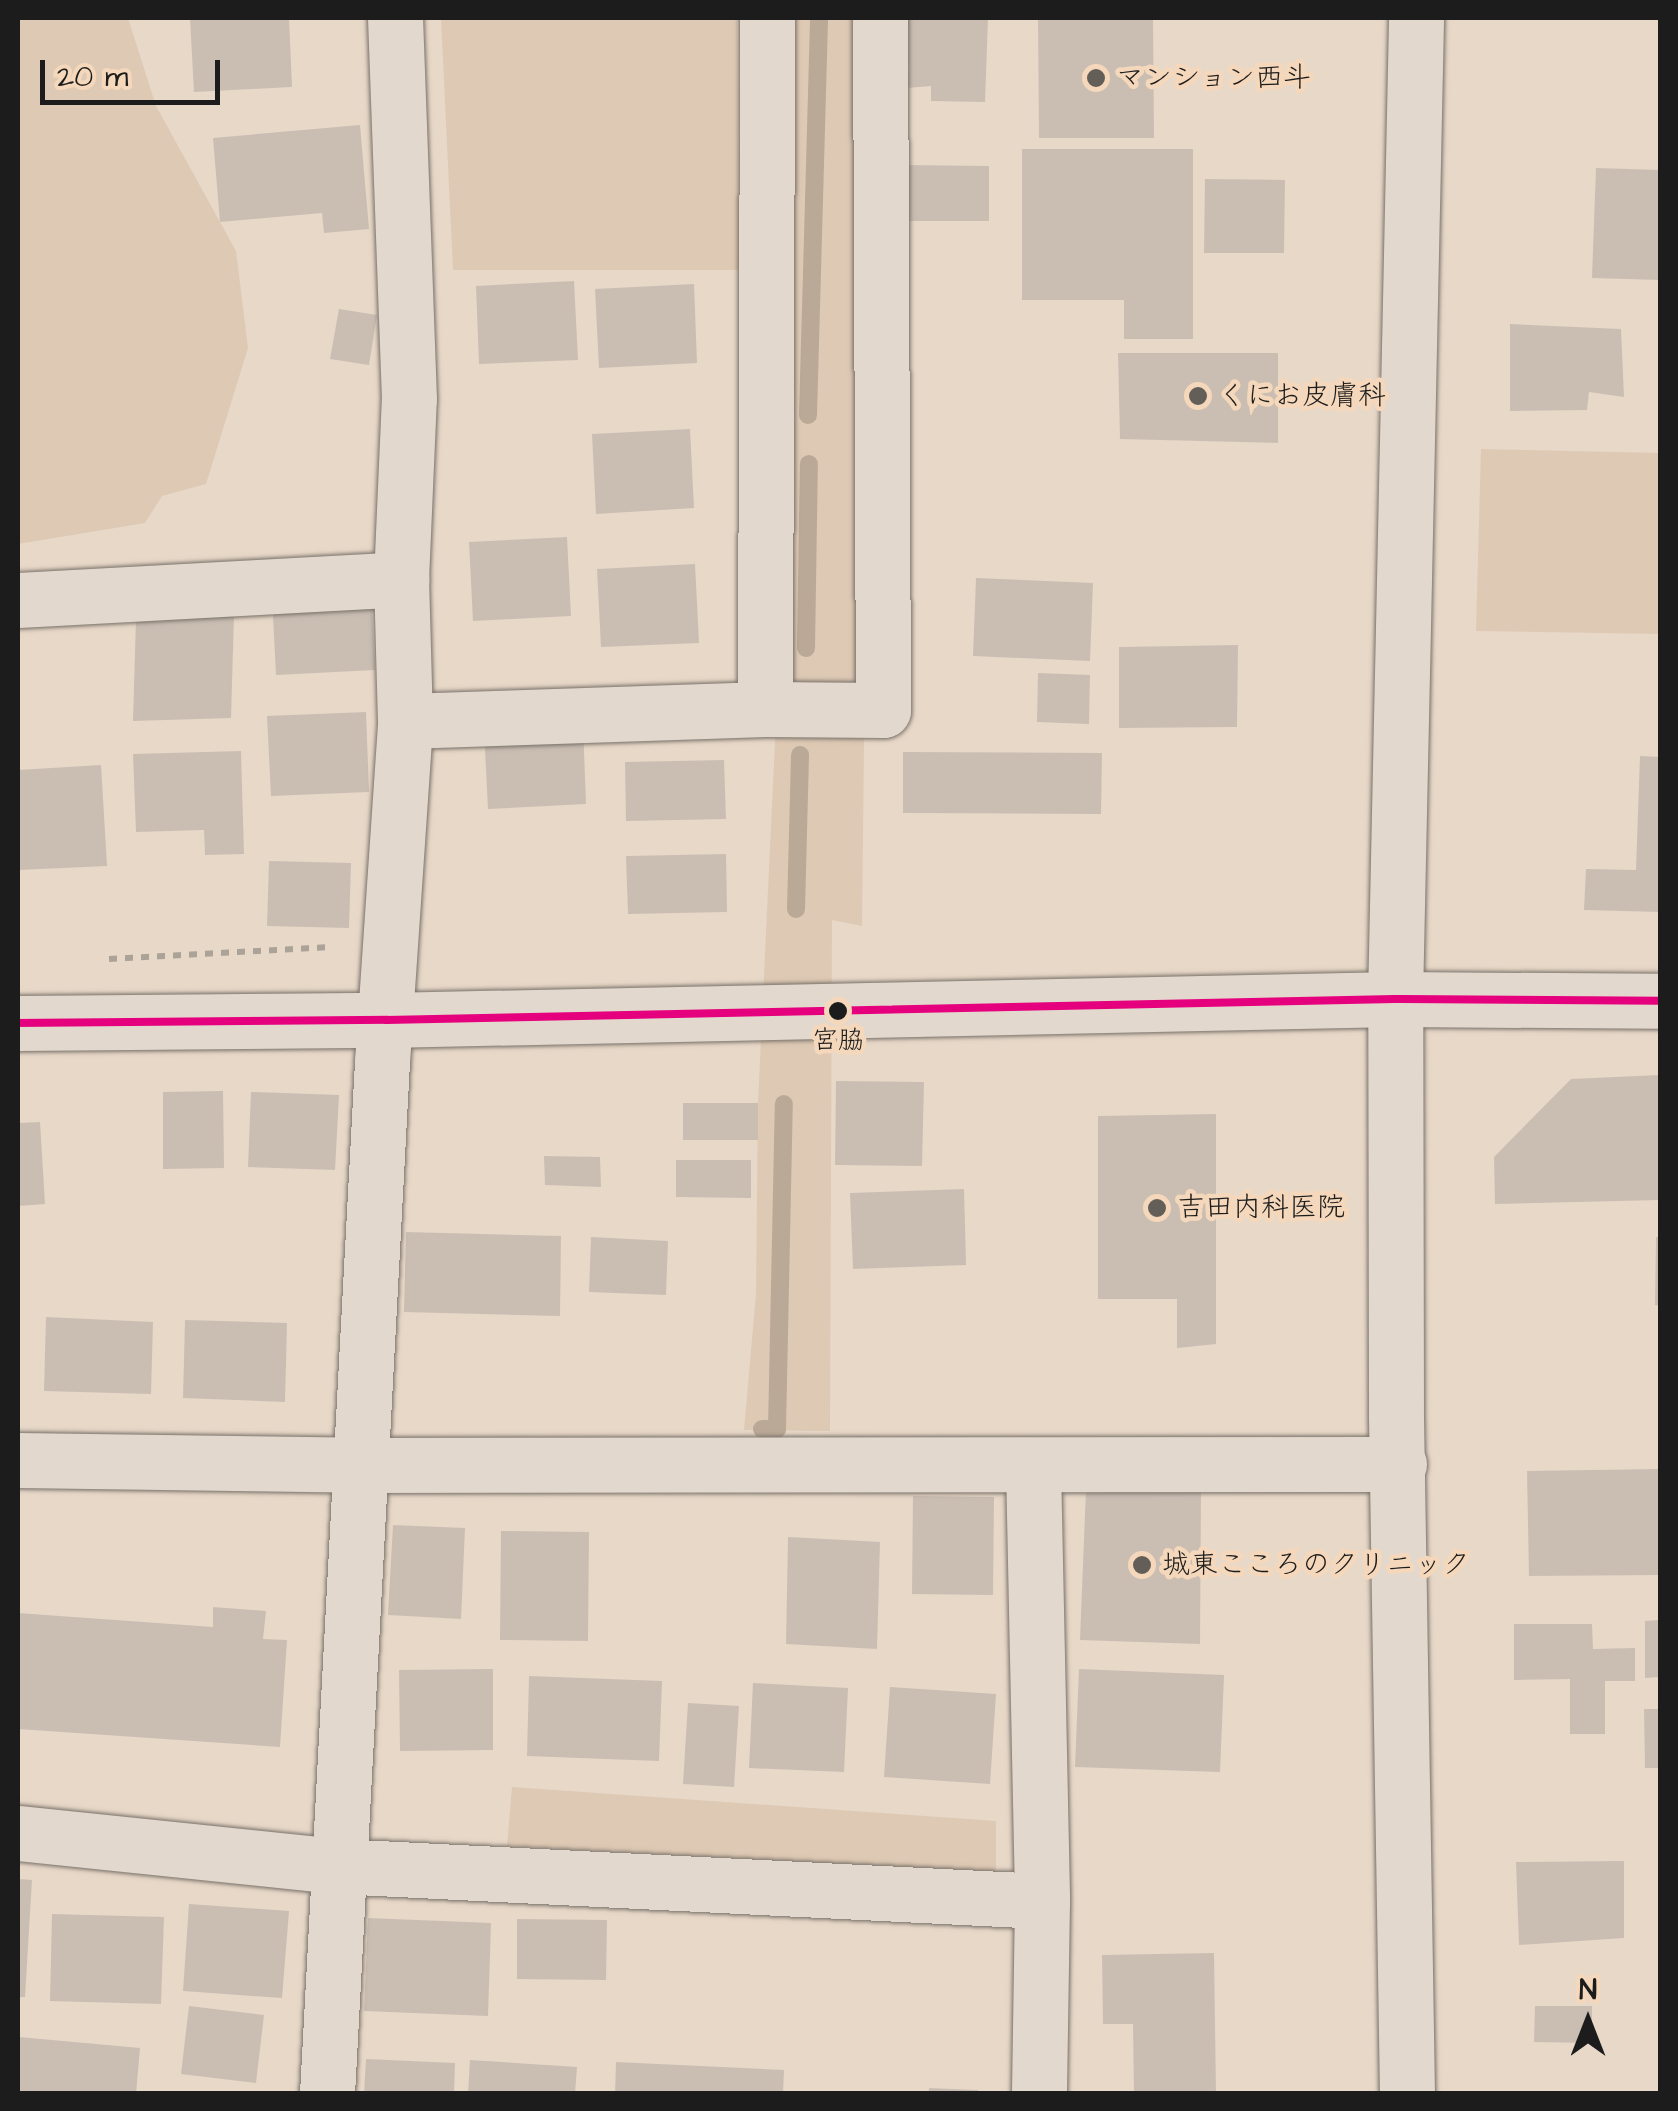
<!DOCTYPE html>
<html>
<head>
<meta charset="utf-8">
<style>
	body { margin:0 }
	#map { position:relative; width:1678px; height:2111px; overflow:hidden; background:#e8d8c8; font-family:"Architects Daughter","Klee One",sans-serif }
	div>[style] { position:absolute }
	.green>* { inset:0; background:#dec9b4 }
	.stream>* { height:18px; margin:-9px; padding:0 9px; transform-origin:9px; border-radius:9px; background:#bba997 }
	.building>* { inset:0; background:#cabeb3 }
	.path>* { height:6px; margin-top:-3px; transform-origin:0; background:repeating-linear-gradient(90deg,#aba298 0 8px,transparent 0 16px) }
	.roads { filter:drop-shadow(0 0 2px #787169) drop-shadow(0 0 2px #787169) }
	.street>* { height:55px; margin:-27.5px; padding:0 27.5px; transform-origin:27.5px; border-radius:27.5px; background:#e3d8cd }
	.secondary>* { height:55px; margin:-27.5px; padding:0 27.5px; transform-origin:27.5px; border-radius:27.5px; background:#e3d8cd }
	.bus-1>* { height:8px; margin:-4px; padding:0 4px; transform-origin:4px; border-radius:4px; background:#e5007d }
	.dots>* { width:28px; height:28px; translate:-50% -50%; box-sizing:border-box; border:5px solid #f5d8bb; border-radius:50% }
	span { translate:-50% -50%; white-space:nowrap; text-align:center; line-height:1.15; -webkit-text-stroke:9px #f5d8bb; paint-order:stroke }
	.bus-label { font-size:26px; color:#1c1c1c }
	.poi-label { font-size:28px; color:#1c1c1c }
	.left { translate:0 -50%; text-align:left }
	.frame { position:absolute; inset:0; border:20px solid #1c1c1c; pointer-events:none }
	.north { position:absolute; left:1538px; top:1971px; width:100px; height:100px; -webkit-text-stroke:8px #f5d8bb; paint-order:stroke; rotate:0deg; font-size:28px; font-weight:700; line-height:40px; text-align:center; color:#1c1c1c }
	.north::after { content:''; display:block; margin:auto; width:35px; height:45px; background:#1c1c1c; clip-path:polygon(50% 0,100% 100%,50% 72%,0 100%) }
	.scale { position:absolute; left:40px; top:60px; width:180px; height:45px; box-sizing:border-box; border:5px solid #1c1c1c; border-top:0; padding-left:12px; font-size:30px; line-height:35px; white-space:nowrap; color:#1c1c1c; -webkit-text-stroke:8px #f5d8bb; paint-order:stroke }
</style>
</head>
<body>
<div id="map">
	<div class="green">
		<i style="clip-path:polygon(18px 18px,128px 18px,156px 106px,236px 251px,248px 348px,206px 484px,162px 496px,145px 523px,18px 544px)"></i>
		<i style="clip-path:polygon(441px 18px,737px 18px,739px 270px,453px 270px)"></i>
		<i style="clip-path:polygon(783px 18px,872px 18px,862px 926px,832px 920px,830px 1431px,744px 1430px,756px 1294px,758px 1103px,777px 699px)"></i>
		<i style="clip-path:polygon(1481px 449px,1660px 453px,1660px 634px,1476px 631px)"></i>
		<i style="clip-path:polygon(512px 1787px,996px 1821px,996px 1872px,507px 1846px)"></i>
	</div>
	<div class="stream">
		<i style="left:808px;top:415px;width:397px;rotate:-88.4deg"></i>
		<i style="left:806px;top:648px;width:184px;rotate:-89.1deg"></i>
		<i style="left:796px;top:909px;width:154px;rotate:-88.5deg"></i>
		<i style="left:762px;top:1429px;width:15px"></i>
		<i style="left:777px;top:1429px;width:325px;rotate:-88.8deg"></i>
	</div>
	<div class="building">
		<i style="clip-path:polygon(190px 18px,289px 18px,292px 87px,194px 92px)"></i>
		<i style="clip-path:polygon(900px 18px,988px 18px,985px 102px,931px 101px,931px 86px,907px 88px,909px 64px,900px 61px)"></i>
		<i style="clip-path:polygon(1038px 18px,1153px 18px,1154px 138px,1039px 138px)"></i>
		<i style="clip-path:polygon(360px 125px,369px 229px,324px 233px,322px 213px,220px 222px,213px 138px)"></i>
		<i style="clip-path:polygon(1022px 149px,1193px 149px,1193px 339px,1124px 339px,1124px 300px,1022px 300px)"></i>
		<i style="clip-path:polygon(902px 165px,989px 166px,989px 221px,902px 221px)"></i>
		<i style="clip-path:polygon(1596px 168px,1660px 170px,1660px 280px,1592px 278px)"></i>
		<i style="clip-path:polygon(1205px 179px,1285px 180px,1284px 253px,1204px 253px)"></i>
		<i style="clip-path:polygon(574px 281px,578px 360px,479px 364px,476px 286px)"></i>
		<i style="clip-path:polygon(694px 284px,697px 363px,599px 368px,595px 289px)"></i>
		<i style="clip-path:polygon(339px 309px,377px 315px,369px 365px,330px 359px)"></i>
		<i style="clip-path:polygon(1510px 324px,1621px 329px,1624px 397px,1589px 392px,1587px 410px,1510px 411px)"></i>
		<i style="clip-path:polygon(1118px 353px,1278px 353px,1278px 443px,1120px 439px)"></i>
		<i style="clip-path:polygon(690px 429px,694px 508px,596px 514px,592px 434px)"></i>
		<i style="clip-path:polygon(567px 537px,571px 616px,473px 621px,469px 542px)"></i>
		<i style="clip-path:polygon(695px 564px,699px 643px,601px 647px,597px 569px)"></i>
		<i style="clip-path:polygon(976px 578px,1093px 583px,1090px 661px,973px 656px)"></i>
		<i style="clip-path:polygon(371px 591px,375px 670px,276px 675px,272px 596px)"></i>
		<i style="clip-path:polygon(234px 615px,231px 718px,133px 721px,136px 619px)"></i>
		<i style="clip-path:polygon(1238px 645px,1237px 727px,1119px 728px,1119px 647px)"></i>
		<i style="clip-path:polygon(1038px 673px,1090px 675px,1089px 724px,1037px 722px)"></i>
		<i style="clip-path:polygon(366px 712px,369px 792px,271px 796px,267px 716px)"></i>
		<i style="clip-path:polygon(583px 724px,586px 804px,488px 809px,484px 729px)"></i>
		<i style="clip-path:polygon(241px 751px,244px 854px,205px 855px,204px 830px,136px 832px,133px 754px)"></i>
		<i style="clip-path:polygon(903px 752px,1102px 753px,1101px 814px,903px 813px)"></i>
		<i style="clip-path:polygon(1640px 756px,1660px 757px,1660px 912px,1584px 910px,1586px 869px,1636px 870px)"></i>
		<i style="clip-path:polygon(724px 760px,726px 819px,626px 821px,625px 762px)"></i>
		<i style="clip-path:polygon(101px 765px,107px 866px,18px 870px,18px 770px)"></i>
		<i style="clip-path:polygon(726px 854px,727px 912px,628px 914px,626px 856px)"></i>
		<i style="clip-path:polygon(269px 861px,351px 863px,349px 928px,267px 926px)"></i>
		<i style="clip-path:polygon(1660px 1075px,1660px 1200px,1495px 1204px,1494px 1157px,1571px 1079px)"></i>
		<i style="clip-path:polygon(836px 1081px,924px 1082px,922px 1166px,835px 1165px)"></i>
		<i style="clip-path:polygon(223px 1091px,224px 1168px,163px 1169px,163px 1092px)"></i>
		<i style="clip-path:polygon(251px 1092px,339px 1095px,335px 1170px,248px 1167px)"></i>
		<i style="clip-path:polygon(683px 1103px,758px 1103px,758px 1140px,683px 1140px)"></i>
		<i style="clip-path:polygon(1216px 1114px,1216px 1344px,1177px 1348px,1177px 1299px,1098px 1299px,1098px 1116px)"></i>
		<i style="clip-path:polygon(40px 1122px,45px 1204px,18px 1206px,18px 1123px)"></i>
		<i style="clip-path:polygon(544px 1156px,600px 1157px,601px 1187px,545px 1185px)"></i>
		<i style="clip-path:polygon(676px 1160px,751px 1160px,751px 1198px,676px 1197px)"></i>
		<i style="clip-path:polygon(964px 1189px,966px 1265px,853px 1269px,850px 1193px)"></i>
		<i style="clip-path:polygon(406px 1232px,561px 1236px,560px 1316px,404px 1312px)"></i>
		<i style="clip-path:polygon(591px 1237px,668px 1241px,666px 1295px,589px 1292px)"></i>
		<i style="clip-path:polygon(1656px 1237px,1660px 1237px,1660px 1306px,1655px 1305px)"></i>
		<i style="clip-path:polygon(46px 1317px,153px 1322px,151px 1394px,44px 1391px)"></i>
		<i style="clip-path:polygon(185px 1320px,287px 1323px,285px 1402px,183px 1398px)"></i>
		<i style="clip-path:polygon(1660px 1469px,1660px 1575px,1529px 1576px,1527px 1471px)"></i>
		<i style="clip-path:polygon(1086px 1489px,1201px 1491px,1200px 1644px,1080px 1640px)"></i>
		<i style="clip-path:polygon(913px 1496px,994px 1497px,993px 1595px,912px 1594px)"></i>
		<i style="clip-path:polygon(393px 1525px,465px 1528px,461px 1619px,388px 1615px)"></i>
		<i style="clip-path:polygon(501px 1531px,589px 1532px,588px 1641px,500px 1640px)"></i>
		<i style="clip-path:polygon(788px 1537px,880px 1542px,877px 1649px,786px 1644px)"></i>
		<i style="clip-path:polygon(213px 1607px,266px 1611px,263px 1639px,287px 1640px,280px 1747px,18px 1729px,18px 1613px,213px 1627px)"></i>
		<i style="clip-path:polygon(1660px 1620px,1660px 1677px,1645px 1678px,1645px 1621px)"></i>
		<i style="clip-path:polygon(1514px 1624px,1592px 1624px,1593px 1649px,1635px 1648px,1635px 1681px,1605px 1681px,1605px 1734px,1570px 1734px,1570px 1679px,1514px 1680px)"></i>
		<i style="clip-path:polygon(493px 1669px,493px 1750px,400px 1751px,399px 1670px)"></i>
		<i style="clip-path:polygon(1079px 1669px,1224px 1675px,1220px 1772px,1075px 1767px)"></i>
		<i style="clip-path:polygon(529px 1676px,662px 1681px,659px 1761px,527px 1756px)"></i>
		<i style="clip-path:polygon(753px 1683px,848px 1688px,844px 1772px,749px 1768px)"></i>
		<i style="clip-path:polygon(890px 1687px,996px 1694px,990px 1784px,884px 1777px)"></i>
		<i style="clip-path:polygon(688px 1703px,739px 1706px,734px 1787px,683px 1784px)"></i>
		<i style="clip-path:polygon(1644px 1709px,1660px 1709px,1660px 1768px,1645px 1768px)"></i>
		<i style="clip-path:polygon(1624px 1861px,1624px 1938px,1519px 1945px,1516px 1862px)"></i>
		<i style="clip-path:polygon(18px 1879px,32px 1880px,25px 1997px,18px 1997px)"></i>
		<i style="clip-path:polygon(189px 1904px,289px 1911px,282px 1998px,183px 1991px)"></i>
		<i style="clip-path:polygon(52px 1914px,164px 1917px,161px 2004px,50px 2001px)"></i>
		<i style="clip-path:polygon(368px 1918px,491px 1923px,488px 2016px,364px 2011px)"></i>
		<i style="clip-path:polygon(517px 1919px,607px 1920px,606px 1980px,517px 1979px)"></i>
		<i style="clip-path:polygon(1214px 1953px,1216px 2094px,1134px 2094px,1133px 2024px,1103px 2024px,1102px 1955px)"></i>
		<i style="clip-path:polygon(189px 2006px,264px 2015px,256px 2083px,181px 2074px)"></i>
		<i style="clip-path:polygon(1535px 2006px,1592px 2006px,1592px 2043px,1534px 2042px)"></i>
		<i style="clip-path:polygon(19px 2037px,140px 2048px,136px 2094px,18px 2094px)"></i>
		<i style="clip-path:polygon(366px 2059px,455px 2063px,454px 2094px,364px 2094px)"></i>
		<i style="clip-path:polygon(470px 2060px,577px 2067px,575px 2094px,468px 2094px)"></i>
		<i style="clip-path:polygon(616px 2062px,784px 2070px,783px 2094px,615px 2094px)"></i>
		<i style="clip-path:polygon(929px 2088px,978px 2090px,978px 2094px,929px 2094px)"></i>
	</div>
	<div class="path">
		<i style="left:109px;top:959px;width:222px;rotate:-3.1deg"></i>
	</div>
	<div class="roads">
		<div class="street">
			<i style="left:18px;top:600px;width:384px;rotate:-3.1deg"></i>
			<i style="left:765px;top:709px;width:691px;rotate:-89.83deg"></i>
			<i style="left:405px;top:721px;width:360px;rotate:-1.9deg"></i>
			<i style="left:765px;top:709px;width:118px;rotate:0.5deg"></i>
			<i style="left:883px;top:710px;width:692px;rotate:-90.25deg"></i>
			<i style="left:18px;top:1460px;width:342px;rotate:0.8deg"></i>
			<i style="left:360px;top:1465px;width:1039px;rotate:-0.06deg"></i>
			<i style="left:1033px;top:1466px;width:435px;rotate:88.8deg"></i>
			<i style="left:1042px;top:1901px;width:193px;rotate:90.9deg"></i>
			<i style="left:18px;top:1833px;width:321px;rotate:5.9deg"></i>
			<i style="left:337px;top:1866px;width:706px;rotate:2.84deg"></i>
			<i style="left:327px;top:2094px;width:1033px;rotate:-86.95deg"></i>
			<i style="left:382px;top:1062px;width:342px;rotate:-86.1deg"></i>
			<i style="left:405px;top:721px;width:142px;rotate:-91.6deg"></i>
			<i style="left:401px;top:579px;width:180px;rotate:-87.5deg"></i>
			<i style="left:409px;top:399px;width:381px;rotate:-92.1deg"></i>
		</div>
		<div class="secondary">
			<i style="left:18px;top:1023px;width:368px;rotate:-0.5deg"></i>
			<i style="left:386px;top:1020px;width:1009px;rotate:-1.19deg"></i>
			<i style="left:1395px;top:999px;width:265px;rotate:0.4deg"></i>
			<i style="left:1407px;top:2094px;width:677px;rotate:-90.93deg"></i>
			<i style="left:1396px;top:1417px;width:418px;rotate:-90.1deg"></i>
			<i style="left:1395px;top:999px;width:981px;rotate:-88.77deg"></i>
		</div>
	</div>
	<div class="bus-1">
		<i style="left:18px;top:1023px;width:368px;rotate:-0.5deg"></i>
		<i style="left:386px;top:1020px;width:1009px;rotate:-1.19deg"></i>
		<i style="left:1395px;top:999px;width:265px;rotate:0.4deg"></i>
	</div>
	<div class="dots">
		<i style="left:1096px;top:78px;background:#635e58"></i>
		<i style="left:1198px;top:396px;background:#635e58"></i>
		<i style="left:838px;top:1011px;background:#1c1c1c"></i>
		<i style="left:1157px;top:1208px;background:#635e58"></i>
		<i style="left:1142px;top:1565px;background:#635e58"></i>
	</div>
	<div class="bus-label">
		<span style="left:838px;top:1041px">宮脇</span>
	</div>
	<div class="poi-label">
		<span class="left" style="left:1116px;top:78px">マンション西斗</span>
		<span class="left" style="left:1218px;top:396px">くにお皮膚科</span>
		<span class="left" style="left:1177px;top:1208px">吉田内科医院</span>
		<span class="left" style="left:1162px;top:1565px">城東こころのクリニック</span>
	</div>
	<div class="frame"></div>
	<div class="north">N</div>
	<div class="scale">20 m</div>
</div>
</body>
</html>
